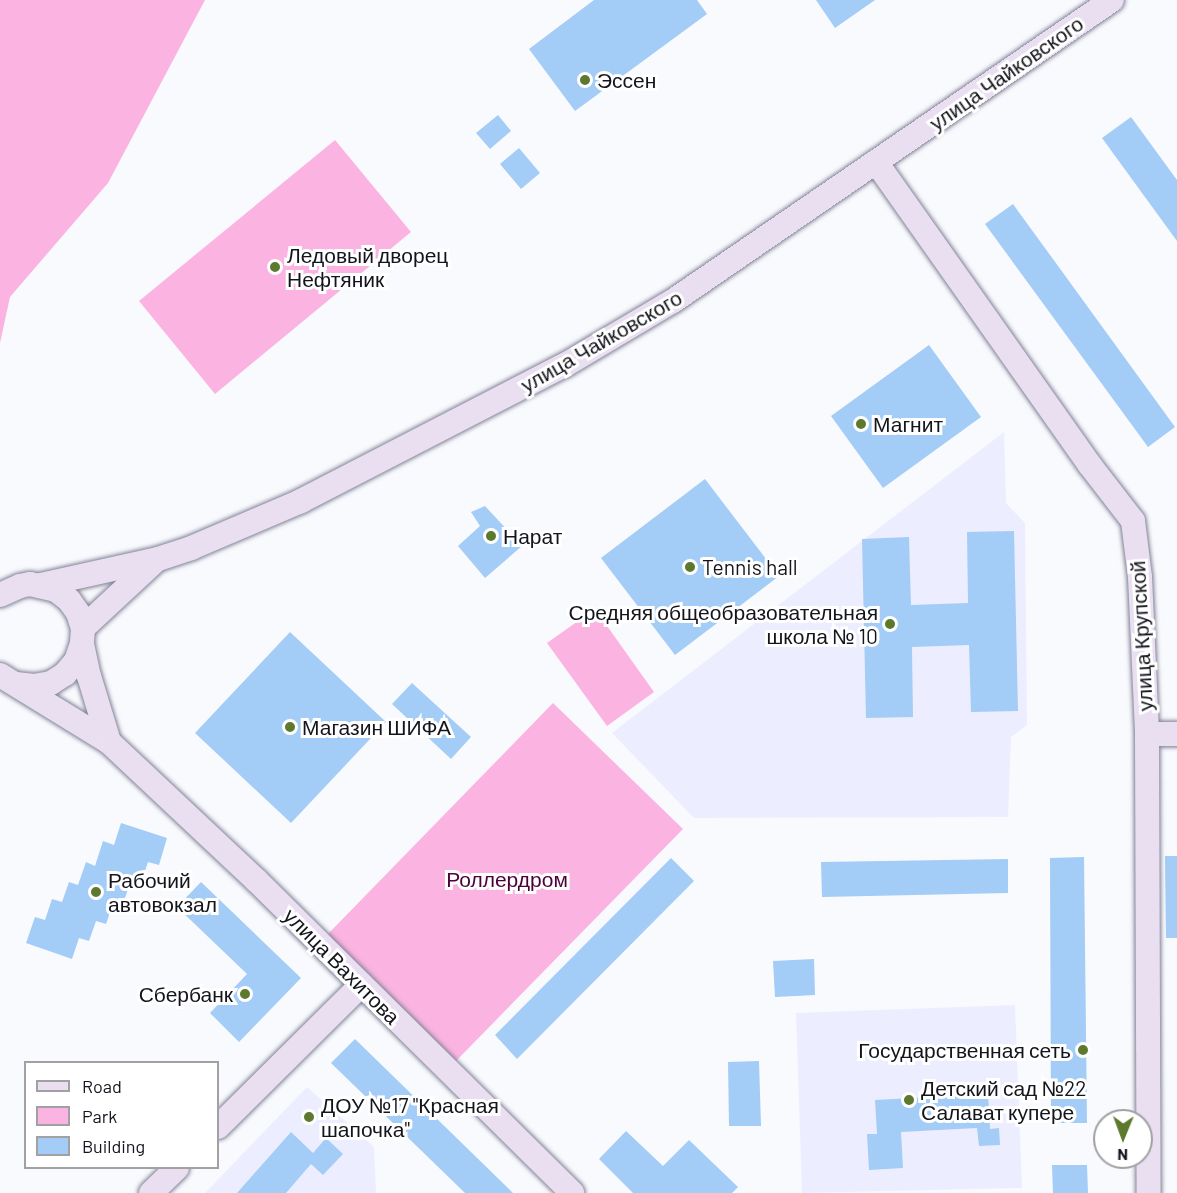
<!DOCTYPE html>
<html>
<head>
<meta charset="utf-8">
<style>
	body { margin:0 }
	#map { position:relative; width:1177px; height:1193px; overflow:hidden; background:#f9fafe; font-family:Barlow,sans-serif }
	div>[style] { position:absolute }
	.built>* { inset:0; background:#eceeff }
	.green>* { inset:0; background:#fbb3e1 }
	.building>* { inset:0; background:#a3ccf6 }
	.roads { filter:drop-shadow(0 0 2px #818396) drop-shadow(0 0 2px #818396) }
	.secondary>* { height:24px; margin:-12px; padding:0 12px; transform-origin:12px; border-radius:12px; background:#e9dff1 }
	.dots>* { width:16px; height:16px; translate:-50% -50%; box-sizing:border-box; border:3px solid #fff; border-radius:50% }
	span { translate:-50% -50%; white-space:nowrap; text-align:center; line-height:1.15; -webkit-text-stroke:6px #fff; paint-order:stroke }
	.street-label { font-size:21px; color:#14151c }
	.poi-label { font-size:21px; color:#14151c }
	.left { translate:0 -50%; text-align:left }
	.right { translate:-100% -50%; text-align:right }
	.park-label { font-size:21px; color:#4d003b }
	.legend { position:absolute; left:24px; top:1061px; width:195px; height:108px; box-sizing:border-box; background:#fff; border:2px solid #a1a1a4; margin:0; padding:8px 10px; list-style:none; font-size:18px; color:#14151c }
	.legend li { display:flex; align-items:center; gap:12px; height:30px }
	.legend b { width:30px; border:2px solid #a1a1a4 }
	.north { position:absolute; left:1093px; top:1109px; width:60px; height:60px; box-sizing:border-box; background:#fff; border:2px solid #a1a1a4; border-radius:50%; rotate:181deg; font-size:16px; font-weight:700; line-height:24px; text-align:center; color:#14151c }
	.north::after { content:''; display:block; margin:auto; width:21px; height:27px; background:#5c792d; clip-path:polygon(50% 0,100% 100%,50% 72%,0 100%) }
</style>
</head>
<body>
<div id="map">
	<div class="built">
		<i style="clip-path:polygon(1004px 432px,1006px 503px,1025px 523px,1027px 725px,1011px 737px,1008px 817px,694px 818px,612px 733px)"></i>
		<i style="clip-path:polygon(1015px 1005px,1022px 1188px,802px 1193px,796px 1013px)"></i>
		<i style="clip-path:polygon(307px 1087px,374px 1147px,376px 1193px,205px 1193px)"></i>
	</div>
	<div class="green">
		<i style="clip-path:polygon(0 0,205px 0,108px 183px,10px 297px,0 343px)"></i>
		<i style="clip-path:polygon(335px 140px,411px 232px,215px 394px,139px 301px)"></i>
		<i style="clip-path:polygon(595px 609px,654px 692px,607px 726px,547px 643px)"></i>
		<i style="clip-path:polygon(553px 703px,683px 829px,456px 1061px,326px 936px)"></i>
	</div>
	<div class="building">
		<i style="clip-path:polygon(594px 0,697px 0,707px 14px,575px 111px,529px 49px)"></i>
		<i style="clip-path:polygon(816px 0,875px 0,835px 28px)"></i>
		<i style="clip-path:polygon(498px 115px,511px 131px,490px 149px,476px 133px)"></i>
		<i style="clip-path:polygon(1131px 117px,1177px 180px,1177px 241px,1102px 138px)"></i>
		<i style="clip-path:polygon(519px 148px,540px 173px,521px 189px,500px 164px)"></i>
		<i style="clip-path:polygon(1013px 204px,1175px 427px,1148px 447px,985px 224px)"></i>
		<i style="clip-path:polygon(929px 345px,981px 417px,883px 488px,831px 416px)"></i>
		<i style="clip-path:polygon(705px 479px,779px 576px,675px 655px,601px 558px)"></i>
		<i style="clip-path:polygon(485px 506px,522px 546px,485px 578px,458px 546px,480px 526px,471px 512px)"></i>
		<i style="clip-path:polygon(1014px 531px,1018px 711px,971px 712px,969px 645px,912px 647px,913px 717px,866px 718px,862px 539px,909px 537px,911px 605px,968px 603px,967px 532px)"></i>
		<i style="clip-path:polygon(290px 632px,386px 722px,291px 823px,195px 733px)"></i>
		<i style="clip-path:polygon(412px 683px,471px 737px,451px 759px,392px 704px)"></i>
		<i style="clip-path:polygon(121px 823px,167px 838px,159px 865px,148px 862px,141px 883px,131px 880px,123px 904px,114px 901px,106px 924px,96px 921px,89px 941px,79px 938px,72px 959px,26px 943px,35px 917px,45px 920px,52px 899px,62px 902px,69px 882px,78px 885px,86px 862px,95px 866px,103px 841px,114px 845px)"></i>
		<i style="clip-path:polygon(1165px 856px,1177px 856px,1177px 938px,1166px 938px)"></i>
		<i style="clip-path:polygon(1084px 857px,1087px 1123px,1051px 1123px,1050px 858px)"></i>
		<i style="clip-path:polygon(671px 858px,694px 881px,517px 1059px,495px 1035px)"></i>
		<i style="clip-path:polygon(1008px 859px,1008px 893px,822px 897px,821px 862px)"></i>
		<i style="clip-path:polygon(201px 882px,301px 978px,239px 1042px,210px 1013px,247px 974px,177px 907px)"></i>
		<i style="clip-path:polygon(814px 959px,815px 995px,775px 997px,773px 961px)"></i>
		<i style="clip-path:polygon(355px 1039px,513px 1193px,465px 1193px,331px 1063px)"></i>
		<i style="clip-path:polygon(759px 1061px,761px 1126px,729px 1126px,728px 1062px)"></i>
		<i style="clip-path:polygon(988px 1094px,990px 1129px,999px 1128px,1000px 1145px,979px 1146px,977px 1128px,901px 1132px,903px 1168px,869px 1170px,867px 1134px,877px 1134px,875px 1100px)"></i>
		<i style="clip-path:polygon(626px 1131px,663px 1166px,689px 1140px,738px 1187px,732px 1193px,633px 1193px,599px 1159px)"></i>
		<i style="clip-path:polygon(291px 1132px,313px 1153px,326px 1138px,343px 1154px,323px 1175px,311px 1164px,286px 1193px,237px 1193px)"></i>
		<i style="clip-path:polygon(1052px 1165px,1087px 1165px,1088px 1193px,1053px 1193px)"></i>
	</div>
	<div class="roads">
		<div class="secondary">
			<i style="left:876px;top:162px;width:370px;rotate:54.8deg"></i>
			<i style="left:1089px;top:464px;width:72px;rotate:52.3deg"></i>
			<i style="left:1133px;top:521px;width:56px;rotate:82.9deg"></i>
			<i style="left:1140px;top:577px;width:157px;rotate:87.4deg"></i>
			<i style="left:1147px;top:734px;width:459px;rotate:89.8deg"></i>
			<i style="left:41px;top:585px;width:120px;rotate:-12.5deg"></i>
			<i style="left:158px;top:559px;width:35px;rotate:-18deg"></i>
			<i style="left:191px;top:548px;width:120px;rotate:-23.1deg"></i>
			<i style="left:301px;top:501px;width:297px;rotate:-27.3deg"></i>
			<i style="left:565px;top:365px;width:126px;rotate:-30.7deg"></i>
			<i style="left:673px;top:301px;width:532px;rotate:-34.44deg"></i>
			<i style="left:0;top:595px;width:22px;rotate:-24deg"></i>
			<i style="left:20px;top:586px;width:10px;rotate:-11deg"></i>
			<i style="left:30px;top:584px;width:27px;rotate:13deg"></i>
			<i style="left:56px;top:590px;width:16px;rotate:38deg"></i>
			<i style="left:69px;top:600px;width:16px;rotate:55deg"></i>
			<i style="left:78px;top:613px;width:16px;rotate:72deg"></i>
			<i style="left:83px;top:628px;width:16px;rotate:94deg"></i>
			<i style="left:82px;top:644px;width:33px;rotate:78deg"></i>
			<i style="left:89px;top:676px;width:69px;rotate:73.1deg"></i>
			<i style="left:83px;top:628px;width:96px;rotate:-42.9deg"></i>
			<i style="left:0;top:675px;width:128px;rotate:31.6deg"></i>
			<i style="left:109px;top:742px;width:202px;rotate:43.2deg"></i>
			<i style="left:256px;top:880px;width:445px;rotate:44.7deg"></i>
			<i style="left:16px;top:684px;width:18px;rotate:6deg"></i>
			<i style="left:34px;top:686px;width:17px;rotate:-10deg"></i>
			<i style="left:51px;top:683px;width:17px;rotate:-33deg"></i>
			<i style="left:65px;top:674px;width:17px;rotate:-50deg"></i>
			<i style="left:76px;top:661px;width:18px;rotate:-71deg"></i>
			<i style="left:1147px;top:734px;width:30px"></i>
			<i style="left:218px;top:1127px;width:202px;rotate:-44.8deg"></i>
			<i style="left:151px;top:1193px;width:36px;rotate:-44deg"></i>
		</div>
	</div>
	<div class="dots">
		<i style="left:585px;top:80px;background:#5c792d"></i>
		<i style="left:275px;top:267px;background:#5c792d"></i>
		<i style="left:861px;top:424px;background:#5c792d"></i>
		<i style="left:491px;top:536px;background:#5c792d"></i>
		<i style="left:690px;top:567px;background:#5c792d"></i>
		<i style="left:890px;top:624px;background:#5c792d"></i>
		<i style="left:290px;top:727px;background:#5c792d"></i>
		<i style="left:96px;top:892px;background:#5c792d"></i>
		<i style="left:245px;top:994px;background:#5c792d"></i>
		<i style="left:1083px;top:1050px;background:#5c792d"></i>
		<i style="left:909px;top:1100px;background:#5c792d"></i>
		<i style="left:309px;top:1117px;background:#5c792d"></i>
	</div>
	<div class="street-label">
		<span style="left:1006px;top:73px;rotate:-35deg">улица Чайковского</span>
		<span style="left:601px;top:341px;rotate:-30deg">улица Чайковского</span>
		<span style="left:1141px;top:636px;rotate:-93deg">улица Крупской</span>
		<span style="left:342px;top:966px;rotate:45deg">улица Вахитова</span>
	</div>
	<div class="poi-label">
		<span class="left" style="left:597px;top:80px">Эссен</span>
		<span class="left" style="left:287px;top:267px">Ледовый дворец<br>Нефтяник</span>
		<span class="left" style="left:873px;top:424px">Магнит</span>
		<span class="left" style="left:503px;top:536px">Нарат</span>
		<span class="left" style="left:702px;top:567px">Tennis hall</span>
		<span class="right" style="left:878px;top:624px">Средняя общеобразовательная<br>школа № 10</span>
		<span class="left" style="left:302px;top:727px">Магазин ШИФА</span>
		<span class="left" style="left:108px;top:892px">Рабочий<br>автовокзал</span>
		<span class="right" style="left:233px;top:994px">Сбербанк</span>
		<span class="right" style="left:1071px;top:1050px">Государственная сеть</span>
		<span class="left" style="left:921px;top:1100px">Детский сад №22<br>Салават купере</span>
		<span class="left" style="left:321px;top:1117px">ДОУ №17 "Красная<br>шапочка"</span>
	</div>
	<div class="park-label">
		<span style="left:507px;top:879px">Роллердром</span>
	</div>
	<ul class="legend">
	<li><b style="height:8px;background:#e9dff1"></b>Road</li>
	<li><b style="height:16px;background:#fbb3e1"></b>Park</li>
	<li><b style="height:16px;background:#a3ccf6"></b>Building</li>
	</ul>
	<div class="north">N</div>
</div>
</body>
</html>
